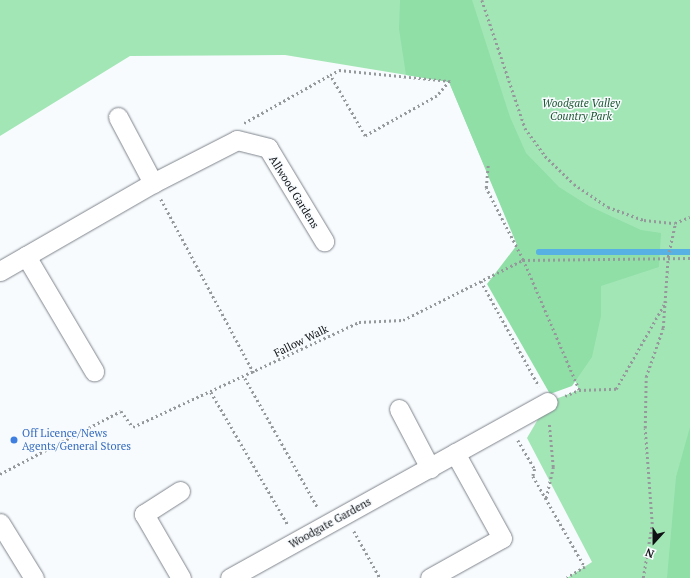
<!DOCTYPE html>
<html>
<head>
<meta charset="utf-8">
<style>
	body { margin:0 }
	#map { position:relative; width:690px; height:578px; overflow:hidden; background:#f8fbfe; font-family:"PT Serif",serif }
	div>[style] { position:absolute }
	.green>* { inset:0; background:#a3e6b6 }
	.forest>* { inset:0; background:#8fdfa7 }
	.stream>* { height:5.5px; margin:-2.75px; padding:0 2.75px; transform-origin:2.75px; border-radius:2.75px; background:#57b1e2 }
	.path>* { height:2.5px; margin-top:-1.25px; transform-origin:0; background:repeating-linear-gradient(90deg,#96999c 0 2px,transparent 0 5px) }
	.roads { filter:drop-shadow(0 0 1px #7f858c) drop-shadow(0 0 1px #7f858c) }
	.street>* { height:19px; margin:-9.5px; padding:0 9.5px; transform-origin:9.5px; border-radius:9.5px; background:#fff }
	.dots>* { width:11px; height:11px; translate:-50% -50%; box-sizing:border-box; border:2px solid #f8fbfe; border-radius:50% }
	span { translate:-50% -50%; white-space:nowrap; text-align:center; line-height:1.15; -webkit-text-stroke:3px #f8fbfe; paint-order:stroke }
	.park-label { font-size:11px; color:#1b5531; font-style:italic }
	.street-label { font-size:11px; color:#0e1013 }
	.shop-label { font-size:11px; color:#366cbe }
	.left { translate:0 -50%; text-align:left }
	.north { position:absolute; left:634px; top:522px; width:40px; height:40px; -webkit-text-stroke:3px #f8fbfe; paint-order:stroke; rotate:201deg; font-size:11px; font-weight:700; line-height:16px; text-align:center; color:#0e1013 }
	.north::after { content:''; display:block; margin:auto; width:14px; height:18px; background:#0e1013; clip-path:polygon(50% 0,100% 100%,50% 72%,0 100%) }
</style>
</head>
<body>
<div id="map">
	<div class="green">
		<i style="clip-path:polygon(0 0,690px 0,690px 578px,567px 578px,592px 562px,527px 438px,548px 402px,579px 390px,449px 82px,285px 55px,130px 56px,0 136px)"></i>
	</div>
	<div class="forest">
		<i style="clip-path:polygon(400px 0,472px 0,510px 117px,526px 153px,559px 187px,589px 206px,641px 230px,661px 233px,659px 267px,601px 286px,601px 316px,592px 357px,572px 386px,550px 394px,487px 284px,517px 245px,449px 82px,406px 75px,399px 29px)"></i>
		<i style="clip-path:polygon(690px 427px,690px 578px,667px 578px,676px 477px)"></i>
	</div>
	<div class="stream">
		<i style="left:539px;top:252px;width:151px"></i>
	</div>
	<div class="path">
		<i style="left:482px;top:0;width:135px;rotate:71.4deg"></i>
		<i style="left:525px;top:128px;width:34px;rotate:54deg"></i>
		<i style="left:545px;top:156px;width:40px;rotate:44deg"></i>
		<i style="left:574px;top:184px;width:41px;rotate:34.1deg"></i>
		<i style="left:608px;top:207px;width:38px;rotate:20deg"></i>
		<i style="left:644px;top:220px;width:31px;rotate:6deg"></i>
		<i style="left:244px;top:123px;width:98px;rotate:-29.2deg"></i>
		<i style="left:330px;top:75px;width:10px;rotate:-29deg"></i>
		<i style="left:339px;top:70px;width:112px;rotate:5.7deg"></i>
		<i style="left:450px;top:81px;width:20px;rotate:131deg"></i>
		<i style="left:437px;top:96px;width:82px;rotate:150.9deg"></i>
		<i style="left:365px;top:136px;width:70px;rotate:-119.8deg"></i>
		<i style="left:161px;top:199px;width:197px;rotate:61.9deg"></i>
		<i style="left:481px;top:281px;width:120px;rotate:61.1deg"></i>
		<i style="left:245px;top:378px;width:149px;rotate:60.7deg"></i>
		<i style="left:579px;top:390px;width:37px;rotate:-2deg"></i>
		<i style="left:616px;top:389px;width:101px;rotate:-60.4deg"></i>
		<i style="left:211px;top:392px;width:154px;rotate:59.9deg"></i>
		<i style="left:565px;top:396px;width:15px;rotate:-23deg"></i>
		<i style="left:579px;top:390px;width:142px;rotate:-113.3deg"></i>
		<i style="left:523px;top:260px;width:167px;rotate:-0.7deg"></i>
		<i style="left:518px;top:440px;width:34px;rotate:60deg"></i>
		<i style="left:535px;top:469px;width:7px;rotate:106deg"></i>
		<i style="left:533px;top:476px;width:105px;rotate:60.3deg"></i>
		<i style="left:585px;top:567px;width:21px;rotate:149deg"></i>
		<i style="left:0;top:474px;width:136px;rotate:-27.5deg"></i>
		<i style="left:121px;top:411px;width:20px;rotate:53deg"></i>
		<i style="left:133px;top:427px;width:249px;rotate:-24.9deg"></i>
		<i style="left:359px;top:322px;width:44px;rotate:-2.6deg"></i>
		<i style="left:403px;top:320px;width:134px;rotate:-26.6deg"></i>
		<i style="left:523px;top:260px;width:81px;rotate:-117.2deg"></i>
		<i style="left:486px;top:188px;width:25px;rotate:-85deg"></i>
		<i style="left:546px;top:498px;width:32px;rotate:-77deg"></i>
		<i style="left:553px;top:467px;width:44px;rotate:-95.2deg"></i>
		<i style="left:354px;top:531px;width:54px;rotate:61deg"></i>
		<i style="left:643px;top:578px;width:55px;rotate:-80.5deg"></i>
		<i style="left:652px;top:524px;width:96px;rotate:-94.2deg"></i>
		<i style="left:645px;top:428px;width:51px;rotate:-88.9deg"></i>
		<i style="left:646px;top:377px;width:52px;rotate:-70.9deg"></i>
		<i style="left:663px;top:328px;width:71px;rotate:-86deg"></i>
		<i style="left:668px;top:257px;width:35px;rotate:-78deg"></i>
		<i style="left:675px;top:223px;width:16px;rotate:-22deg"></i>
	</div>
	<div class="roads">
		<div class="street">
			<i style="left:118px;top:117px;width:75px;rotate:62.1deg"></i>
			<i style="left:26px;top:256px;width:134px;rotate:59.4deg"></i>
			<i style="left:0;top:271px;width:177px;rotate:-29.9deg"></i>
			<i style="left:153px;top:183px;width:94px;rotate:-27.1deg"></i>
			<i style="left:237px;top:140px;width:32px;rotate:14deg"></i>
			<i style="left:268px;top:148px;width:109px;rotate:58.9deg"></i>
			<i style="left:399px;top:409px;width:67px;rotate:62.3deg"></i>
			<i style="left:180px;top:491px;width:43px;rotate:147.4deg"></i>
			<i style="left:144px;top:514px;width:74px;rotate:60deg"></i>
			<i style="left:0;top:523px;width:65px;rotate:58.3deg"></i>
			<i style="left:230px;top:578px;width:363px;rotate:-29deg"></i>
			<i style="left:430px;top:578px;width:82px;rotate:-29.1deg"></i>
			<i style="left:502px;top:538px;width:97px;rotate:-118.9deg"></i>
		</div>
	</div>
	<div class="dots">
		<i style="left:14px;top:440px;background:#3f7fe0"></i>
	</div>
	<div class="park-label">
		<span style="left:581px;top:110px">Woodgate Valley<br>Country Park</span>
	</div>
	<div class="street-label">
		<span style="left:294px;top:192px;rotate:58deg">Allwood Gardens</span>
		<span style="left:301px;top:341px;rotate:-26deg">Fallow Walk</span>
		<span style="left:330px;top:523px;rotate:-29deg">Woodgate Gardens</span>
	</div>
	<div class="shop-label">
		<span class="left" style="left:22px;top:440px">Off Licence/News<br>Agents/General Stores</span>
	</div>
	<div class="north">N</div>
</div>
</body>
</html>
